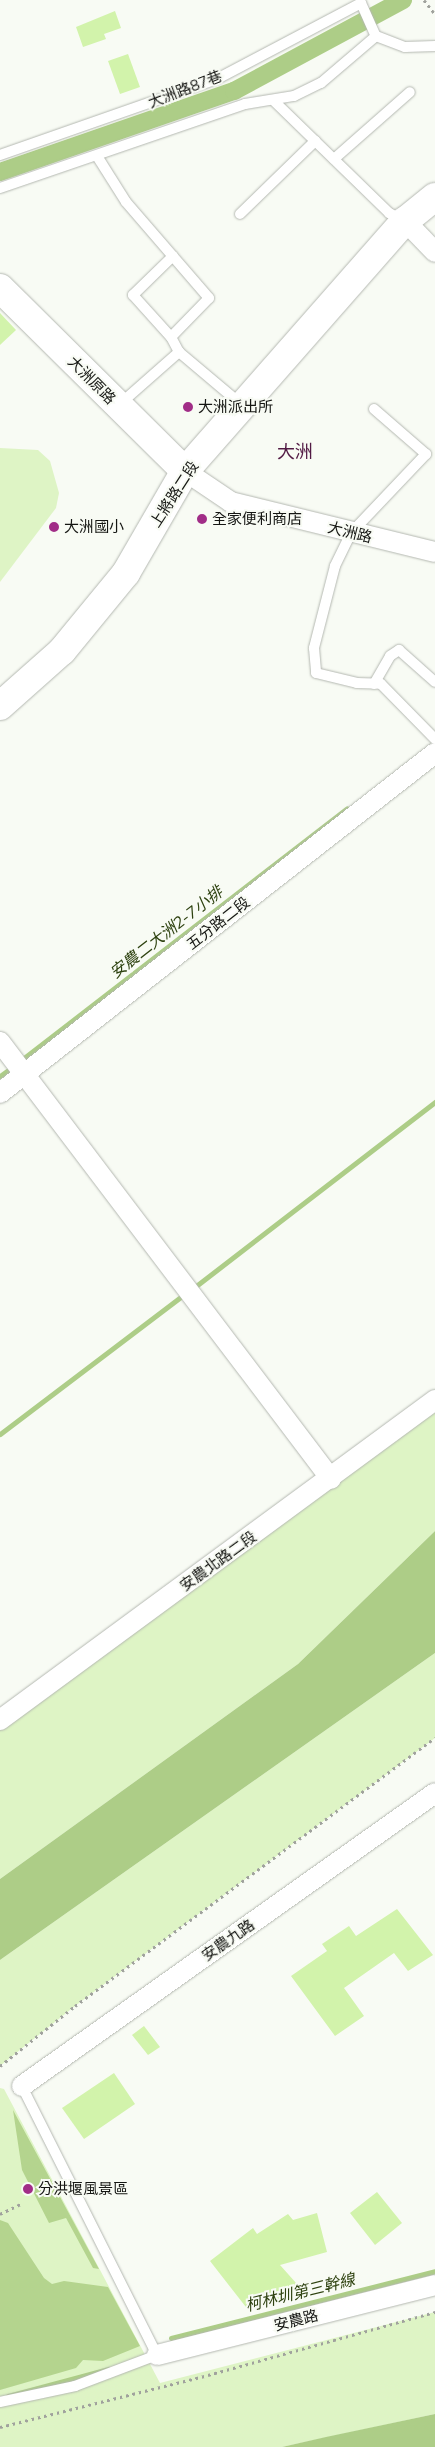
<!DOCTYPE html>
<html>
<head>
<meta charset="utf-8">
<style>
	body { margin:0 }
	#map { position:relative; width:435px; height:2447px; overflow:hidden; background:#f8fbf4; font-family:Mulish,"Noto Sans TC",sans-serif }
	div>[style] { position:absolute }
	.green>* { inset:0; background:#def4c5 }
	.forest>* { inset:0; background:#b4d48e }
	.water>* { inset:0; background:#adcd87 }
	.stream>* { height:5px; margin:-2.5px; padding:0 2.5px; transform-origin:2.5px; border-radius:2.5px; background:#adcd87 }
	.canal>* { height:18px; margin:-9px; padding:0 9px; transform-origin:9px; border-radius:9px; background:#adcd87 }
	.building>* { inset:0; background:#d2f3ab }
	.path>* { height:3px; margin-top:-1.5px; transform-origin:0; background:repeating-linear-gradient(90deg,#a0a29d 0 2.5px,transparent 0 6.5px) }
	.roads { filter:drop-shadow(0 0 1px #b4b8b1) drop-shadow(0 0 1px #b4b8b1) }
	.lane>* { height:10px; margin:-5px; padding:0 5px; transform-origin:5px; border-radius:5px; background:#fff }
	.street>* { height:20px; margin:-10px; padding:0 10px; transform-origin:10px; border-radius:10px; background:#fff }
	.secondary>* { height:28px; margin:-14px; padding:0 14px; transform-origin:14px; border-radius:14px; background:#fff }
	.dots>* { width:14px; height:14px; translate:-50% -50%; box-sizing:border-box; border:2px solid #f8fbf4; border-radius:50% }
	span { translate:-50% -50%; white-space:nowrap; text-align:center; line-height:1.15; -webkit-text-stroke:4px #f8fbf4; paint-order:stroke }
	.street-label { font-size:15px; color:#151613 }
	.poi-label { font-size:15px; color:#151613 }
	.left { translate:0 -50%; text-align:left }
	.water-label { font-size:16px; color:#2e4210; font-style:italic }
	.quarter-label { font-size:18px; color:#521a44 }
</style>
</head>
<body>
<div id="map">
	<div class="green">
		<i style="clip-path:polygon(0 448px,38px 450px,50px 461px,59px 493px,56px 508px,0 582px)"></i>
		<i style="clip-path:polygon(435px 1410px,435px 1531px,298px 1664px,0 1879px,0 1730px)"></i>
		<i style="clip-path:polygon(435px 1653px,435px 1738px,75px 2006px,0 2066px,0 1960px)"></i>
		<i style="clip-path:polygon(0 2088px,4px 2089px,160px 2383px,435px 2312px,435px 2414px,282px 2447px,0 2447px)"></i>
	</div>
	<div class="forest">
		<i style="clip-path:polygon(13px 2110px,99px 2269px,93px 2268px,66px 2218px,49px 2223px,22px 2170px)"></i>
		<i style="clip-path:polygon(0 2220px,8px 2223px,44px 2278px,52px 2284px,64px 2281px,108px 2287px,140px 2346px,103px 2361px,83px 2360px,76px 2368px,0 2390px)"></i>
	</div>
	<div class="water">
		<i style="clip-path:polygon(435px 1531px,435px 1653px,0 1960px,0 1879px,298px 1664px)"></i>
		<i style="clip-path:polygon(435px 2414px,435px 2447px,282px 2447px,326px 2437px)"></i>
	</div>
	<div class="stream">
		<i style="left:20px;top:1061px;width:413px;rotate:-37.7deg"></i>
		<i style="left:0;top:1076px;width:17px;rotate:-36deg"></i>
		<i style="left:196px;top:1286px;width:302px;rotate:-37.6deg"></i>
		<i style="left:0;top:1434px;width:230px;rotate:-37.2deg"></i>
		<i style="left:171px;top:2338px;width:272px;rotate:-14.2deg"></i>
		<i style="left:8px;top:2396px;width:104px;rotate:-15.1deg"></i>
	</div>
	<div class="canal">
		<i style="left:0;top:172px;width:248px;rotate:-19.1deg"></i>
		<i style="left:234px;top:91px;width:192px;rotate:-28.3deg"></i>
	</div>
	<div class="building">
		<i style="clip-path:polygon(115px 11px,121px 28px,104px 34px,106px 39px,83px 47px,76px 27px)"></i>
		<i style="clip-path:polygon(128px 54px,140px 87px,120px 94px,108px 61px)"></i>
		<i style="clip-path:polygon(0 313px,16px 330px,0 345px)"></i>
		<i style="clip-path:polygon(397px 1909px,433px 1955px,408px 1971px,394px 1953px,344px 1988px,364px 2016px,335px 2036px,291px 1976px,327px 1951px,322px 1944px,349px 1926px,356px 1936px)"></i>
		<i style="clip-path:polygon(144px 2026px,160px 2047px,148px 2055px,132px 2035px)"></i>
		<i style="clip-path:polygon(114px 2073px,135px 2104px,84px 2139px,62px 2108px)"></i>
		<i style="clip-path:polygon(377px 2192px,402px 2223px,375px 2245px,350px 2213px)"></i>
		<i style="clip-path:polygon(317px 2213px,327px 2252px,280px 2265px,305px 2293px,263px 2308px,258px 2304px,249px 2311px,210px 2261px,253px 2228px,257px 2234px,288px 2214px,293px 2220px)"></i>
	</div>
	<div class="path">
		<i style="left:424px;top:0;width:18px;rotate:52deg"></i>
		<i style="left:0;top:2066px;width:96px;rotate:-38.7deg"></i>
		<i style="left:75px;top:2006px;width:449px;rotate:-36.7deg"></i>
		<i style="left:0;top:2214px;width:25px;rotate:-26deg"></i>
		<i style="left:0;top:2427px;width:214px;rotate:-14deg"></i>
		<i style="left:208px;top:2375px;width:236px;rotate:-15.5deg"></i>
	</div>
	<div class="roads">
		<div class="lane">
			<i style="left:376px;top:36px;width:31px;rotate:21deg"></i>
			<i style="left:405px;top:47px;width:30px;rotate:-2deg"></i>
			<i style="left:274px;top:101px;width:161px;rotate:44.2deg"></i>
			<i style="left:389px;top:213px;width:16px;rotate:27deg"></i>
			<i style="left:0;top:155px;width:230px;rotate:-19.3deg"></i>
			<i style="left:217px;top:79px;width:163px;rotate:-27.8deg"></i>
			<i style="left:361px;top:3px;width:36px;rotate:66deg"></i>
			<i style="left:97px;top:156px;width:54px;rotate:57.8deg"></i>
			<i style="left:126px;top:202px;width:127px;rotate:49.2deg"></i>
			<i style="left:209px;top:298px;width:54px;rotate:134.3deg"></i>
			<i style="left:334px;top:159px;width:101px;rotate:-41.4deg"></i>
			<i style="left:0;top:188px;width:259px;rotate:-18.9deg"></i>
			<i style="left:245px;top:104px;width:50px;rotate:-9.3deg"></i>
			<i style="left:294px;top:96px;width:30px;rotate:-26deg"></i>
			<i style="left:321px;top:83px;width:72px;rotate:-40.5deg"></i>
			<i style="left:240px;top:214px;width:105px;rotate:-44.2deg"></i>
			<i style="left:173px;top:256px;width:56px;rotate:135.7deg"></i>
			<i style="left:133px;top:295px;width:57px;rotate:47.9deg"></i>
			<i style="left:171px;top:337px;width:17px;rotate:62deg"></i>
			<i style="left:179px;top:352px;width:82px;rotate:40.1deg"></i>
			<i style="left:120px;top:404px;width:79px;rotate:-41.4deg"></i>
			<i style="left:374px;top:409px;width:69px;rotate:40.9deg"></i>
			<i style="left:426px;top:454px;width:109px;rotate:133.5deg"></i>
			<i style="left:351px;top:533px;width:37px;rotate:116deg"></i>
			<i style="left:335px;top:566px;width:85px;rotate:104.4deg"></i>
			<i style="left:314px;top:648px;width:25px;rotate:85deg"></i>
			<i style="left:316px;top:673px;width:42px;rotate:13.7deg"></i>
			<i style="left:357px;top:683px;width:24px;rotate:2deg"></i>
			<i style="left:381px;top:684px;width:77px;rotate:45.5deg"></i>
			<i style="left:374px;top:684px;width:32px;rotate:-60deg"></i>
			<i style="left:390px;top:656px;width:11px;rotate:-34deg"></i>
			<i style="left:399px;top:650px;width:48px;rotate:41.6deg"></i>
			<i style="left:0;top:2402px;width:77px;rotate:-12deg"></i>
			<i style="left:75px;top:2386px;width:88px;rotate:-20.7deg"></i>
			<i style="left:157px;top:2355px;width:301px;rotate:-116.7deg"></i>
		</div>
		<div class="street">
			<i style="left:405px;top:221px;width:43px;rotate:45.9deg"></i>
			<i style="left:185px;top:471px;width:55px;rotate:34deg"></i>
			<i style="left:231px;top:502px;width:210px;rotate:13.8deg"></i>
			<i style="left:0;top:1042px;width:548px;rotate:52.86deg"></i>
			<i style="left:0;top:1093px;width:552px;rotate:-38.01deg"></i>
			<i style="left:0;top:1720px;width:540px;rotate:-36.34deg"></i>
			<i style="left:22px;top:2086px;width:506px;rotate:-35.35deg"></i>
			<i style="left:157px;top:2355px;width:287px;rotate:-14.1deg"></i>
		</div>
		<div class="secondary">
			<i style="left:0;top:288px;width:260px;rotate:44.7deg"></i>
			<i style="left:0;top:706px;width:83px;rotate:-41.6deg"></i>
			<i style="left:62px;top:651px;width:101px;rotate:-50.6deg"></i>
			<i style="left:126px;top:573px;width:118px;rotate:-60deg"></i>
			<i style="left:185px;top:471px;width:333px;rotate:-48.7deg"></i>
			<i style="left:405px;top:221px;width:38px;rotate:-39deg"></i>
		</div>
	</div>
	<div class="dots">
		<i style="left:188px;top:407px;background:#a12d87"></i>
		<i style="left:202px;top:519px;background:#a12d87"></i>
		<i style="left:54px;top:527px;background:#a12d87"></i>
		<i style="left:28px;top:2189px;background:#a12d87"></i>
	</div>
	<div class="street-label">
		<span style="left:185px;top:89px;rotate:-21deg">大洲路87巷</span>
		<span style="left:92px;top:380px;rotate:45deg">大洲原路</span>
		<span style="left:174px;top:494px;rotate:-57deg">上將路二段</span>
		<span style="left:350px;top:532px;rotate:14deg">大洲路</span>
		<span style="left:218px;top:923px;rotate:-38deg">五分路二段</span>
		<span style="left:218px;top:1561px;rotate:-36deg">安農北路二段</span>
		<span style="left:228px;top:1940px;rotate:-35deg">安農九路</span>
		<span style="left:296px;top:2320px;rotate:-14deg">安農路</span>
	</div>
	<div class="poi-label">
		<span class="left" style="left:198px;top:407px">大洲派出所</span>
		<span class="left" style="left:212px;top:519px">全家便利商店</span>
		<span class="left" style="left:64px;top:527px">大洲國小</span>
		<span class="left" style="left:38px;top:2189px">分洪堰風景區</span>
	</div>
	<div class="water-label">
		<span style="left:166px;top:932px;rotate:-38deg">安農二大洲2-7小排</span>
		<span style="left:300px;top:2292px;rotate:-14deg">柯林圳第三幹線</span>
	</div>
	<div class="quarter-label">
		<span style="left:295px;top:452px">大洲</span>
	</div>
</div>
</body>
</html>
